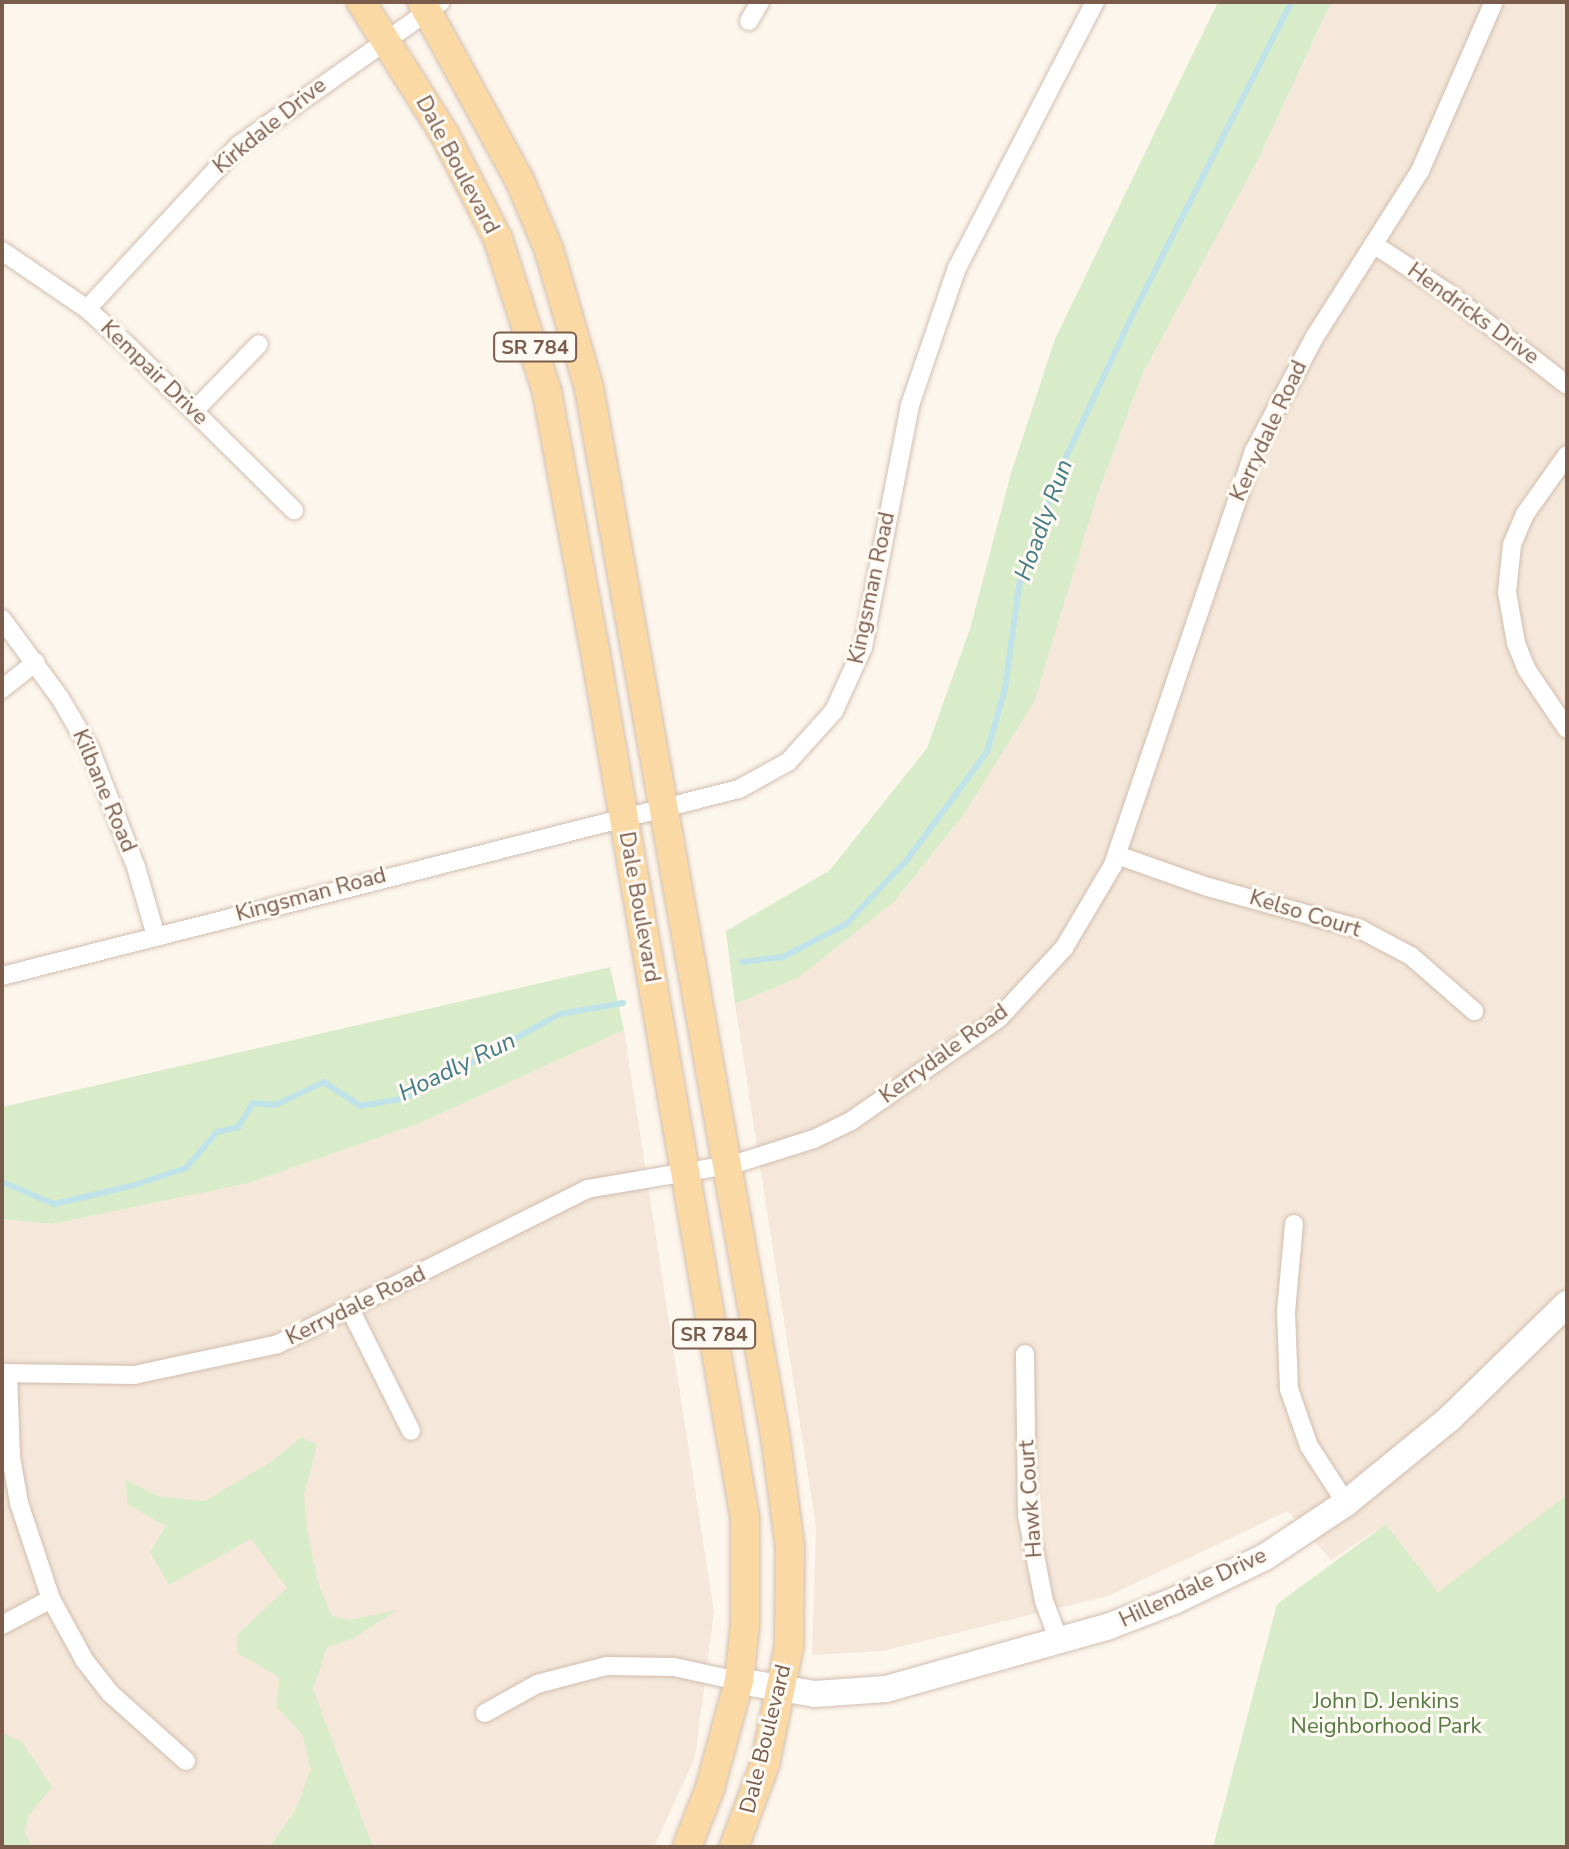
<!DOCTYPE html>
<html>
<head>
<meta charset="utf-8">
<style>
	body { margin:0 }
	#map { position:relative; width:1569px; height:1849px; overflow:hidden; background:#fdf6ec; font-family:"Nunito Sans",sans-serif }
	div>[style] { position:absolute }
	.residential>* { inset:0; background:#f5e8da }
	.green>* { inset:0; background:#d8ecc9 }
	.stream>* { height:6px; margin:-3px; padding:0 3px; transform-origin:3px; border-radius:3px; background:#bfe3e8 }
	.roads { filter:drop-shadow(0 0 2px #d1beb0) drop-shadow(0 0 2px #d1beb0) }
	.minor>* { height:18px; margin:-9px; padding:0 9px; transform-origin:9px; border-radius:9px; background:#fff }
	.secondary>* { height:26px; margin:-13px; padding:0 13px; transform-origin:13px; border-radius:13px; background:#fff }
	.primary>* { height:28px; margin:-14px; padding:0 14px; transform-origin:14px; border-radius:14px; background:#fbd9a5 }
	span { translate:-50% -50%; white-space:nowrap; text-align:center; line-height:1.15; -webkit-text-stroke:6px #fffaf3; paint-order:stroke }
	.shield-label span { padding:2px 6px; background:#fffaf3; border:2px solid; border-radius:6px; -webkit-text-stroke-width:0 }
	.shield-label { font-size:20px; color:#7a5c4d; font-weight:700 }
	.street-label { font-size:22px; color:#7a5c4d }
	.park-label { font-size:22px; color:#537a41 }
	.water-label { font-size:24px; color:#437c86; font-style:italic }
	.frame { position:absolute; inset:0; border:4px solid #7a5c4d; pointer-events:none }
</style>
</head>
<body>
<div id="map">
	<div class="residential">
		<i style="clip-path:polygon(1331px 2px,1567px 2px,1567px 1495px,1438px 1592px,1386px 1524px,1331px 1560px,1288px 1511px,1108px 1596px,883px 1651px,812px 1655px,816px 1527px,735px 1004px,798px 978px,894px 902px,964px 814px,1033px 702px,1095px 502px,1143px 373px,1258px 160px)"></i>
		<i style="clip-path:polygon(624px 1030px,714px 1612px,695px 1757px,654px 1847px,2px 1847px,2px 1219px,53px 1224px,249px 1183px,420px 1123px)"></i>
	</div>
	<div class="green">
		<i style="clip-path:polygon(1218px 2px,1331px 2px,1258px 160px,1143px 373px,1095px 502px,1034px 702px,964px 814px,894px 902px,798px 978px,735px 1004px,726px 931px,830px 870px,927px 748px,970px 629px,1011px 473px,1055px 339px)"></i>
		<i style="clip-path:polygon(610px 967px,624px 1030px,420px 1123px,249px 1183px,53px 1224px,2px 1219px,2px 1107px)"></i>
		<i style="clip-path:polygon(301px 1437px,317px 1445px,304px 1495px,307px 1530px,319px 1586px,332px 1616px,350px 1620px,397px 1610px,354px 1638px,327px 1647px,313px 1690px,373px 1847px,269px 1847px,295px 1811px,311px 1770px,302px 1734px,277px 1708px,279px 1677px,237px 1653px,238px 1634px,287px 1588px,251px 1539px,169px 1585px,150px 1552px,166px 1526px,127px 1504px,126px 1480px,161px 1497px,205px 1501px,271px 1462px)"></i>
		<i style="clip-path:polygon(1567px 1495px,1567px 1847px,1213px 1847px,1277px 1604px,1386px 1524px,1438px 1592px)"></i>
		<i style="clip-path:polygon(2px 1733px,23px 1743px,52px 1787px,28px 1816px,25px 1833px,32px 1847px,2px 1847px)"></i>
	</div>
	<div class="stream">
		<i style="left:742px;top:962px;width:41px;rotate:-7deg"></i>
		<i style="left:783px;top:957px;width:71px;rotate:-27.6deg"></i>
		<i style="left:846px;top:924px;width:88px;rotate:-46.4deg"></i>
		<i style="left:907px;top:860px;width:134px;rotate:-53.5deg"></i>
		<i style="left:987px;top:752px;width:66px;rotate:-74.1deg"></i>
		<i style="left:1005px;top:689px;width:104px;rotate:-82.3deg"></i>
		<i style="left:1019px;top:586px;width:125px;rotate:-70.4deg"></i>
		<i style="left:1061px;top:468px;width:163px;rotate:-65deg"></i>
		<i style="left:1130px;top:320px;width:356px;rotate:-63.1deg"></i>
		<i style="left:2px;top:1182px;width:56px;rotate:22.9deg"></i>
		<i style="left:54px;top:1204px;width:79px;rotate:-13.2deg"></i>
		<i style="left:131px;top:1186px;width:58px;rotate:-18.1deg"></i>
		<i style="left:186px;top:1168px;width:48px;rotate:-49.3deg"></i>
		<i style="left:217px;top:1132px;width:22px;rotate:-13deg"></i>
		<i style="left:238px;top:1127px;width:28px;rotate:-58deg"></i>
		<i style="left:253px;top:1103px;width:22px;rotate:5deg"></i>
		<i style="left:275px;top:1105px;width:54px;rotate:-25.1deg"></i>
		<i style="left:324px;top:1082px;width:43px;rotate:33.7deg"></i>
		<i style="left:360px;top:1106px;width:47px;rotate:-9.9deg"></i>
		<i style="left:406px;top:1098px;width:175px;rotate:-28.6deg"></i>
		<i style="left:560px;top:1014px;width:64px;rotate:-9.9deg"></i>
	</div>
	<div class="roads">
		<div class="minor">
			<i style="left:749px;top:21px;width:22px;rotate:-60deg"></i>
			<i style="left:1376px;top:246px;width:86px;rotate:33.1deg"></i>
			<i style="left:1448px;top:293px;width:150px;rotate:37.7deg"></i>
			<i style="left:2px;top:251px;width:103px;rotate:34.3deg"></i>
			<i style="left:87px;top:309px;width:51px;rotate:41.8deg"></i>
			<i style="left:125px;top:343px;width:238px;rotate:44.7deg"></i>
			<i style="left:87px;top:309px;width:224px;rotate:-47.2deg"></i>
			<i style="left:239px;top:145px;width:247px;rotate:-35.3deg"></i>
			<i style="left:194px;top:411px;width:93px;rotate:-45.9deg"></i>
			<i style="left:1567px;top:455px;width:72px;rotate:125.4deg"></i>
			<i style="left:1525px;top:514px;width:34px;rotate:113deg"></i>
			<i style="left:1512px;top:545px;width:47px;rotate:96.1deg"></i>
			<i style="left:1507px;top:592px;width:52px;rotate:80deg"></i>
			<i style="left:1516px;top:643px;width:29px;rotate:68deg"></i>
			<i style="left:1527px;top:670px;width:71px;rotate:55.9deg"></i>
			<i style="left:2px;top:619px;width:98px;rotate:53.7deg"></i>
			<i style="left:60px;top:698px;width:59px;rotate:59.5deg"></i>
			<i style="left:90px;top:749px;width:127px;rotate:68.7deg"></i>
			<i style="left:136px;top:867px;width:72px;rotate:73.8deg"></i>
			<i style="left:2px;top:689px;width:43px;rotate:-38.5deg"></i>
			<i style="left:1117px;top:855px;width:96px;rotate:19.4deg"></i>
			<i style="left:1208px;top:887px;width:158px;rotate:15.4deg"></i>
			<i style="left:1360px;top:929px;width:58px;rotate:27.9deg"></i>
			<i style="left:1411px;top:956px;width:84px;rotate:41.1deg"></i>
			<i style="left:2px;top:976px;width:760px;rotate:-14.24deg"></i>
			<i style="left:739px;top:789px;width:56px;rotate:-28.9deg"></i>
			<i style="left:788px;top:762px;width:69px;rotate:-48deg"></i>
			<i style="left:834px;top:711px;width:70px;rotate:-65.6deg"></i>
			<i style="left:863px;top:647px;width:247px;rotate:-79deg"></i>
			<i style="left:910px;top:405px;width:145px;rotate:-71.1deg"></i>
			<i style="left:957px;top:268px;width:300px;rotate:-62.6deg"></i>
			<i style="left:1294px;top:1224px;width:88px;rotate:95.2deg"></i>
			<i style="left:1286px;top:1312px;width:77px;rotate:87.8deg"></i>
			<i style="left:1289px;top:1389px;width:60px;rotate:70.7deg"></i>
			<i style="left:1309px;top:1446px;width:68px;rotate:57deg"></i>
			<i style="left:351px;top:1311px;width:134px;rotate:63.4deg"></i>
			<i style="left:1025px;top:1354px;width:161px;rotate:89.3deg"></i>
			<i style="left:1027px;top:1515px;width:88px;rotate:78.8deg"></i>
			<i style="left:1044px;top:1601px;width:43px;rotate:69.4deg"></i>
			<i style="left:2px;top:1373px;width:132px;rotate:0.9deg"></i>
			<i style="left:134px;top:1375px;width:147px;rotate:-12.1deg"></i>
			<i style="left:278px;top:1344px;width:346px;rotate:-26.6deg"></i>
			<i style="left:587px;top:1189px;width:150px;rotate:-9.6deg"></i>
			<i style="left:735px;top:1164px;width:83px;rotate:-17.6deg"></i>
			<i style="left:814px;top:1139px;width:41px;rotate:-25.9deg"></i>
			<i style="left:851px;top:1121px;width:180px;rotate:-34.8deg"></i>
			<i style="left:999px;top:1018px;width:96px;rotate:-47.1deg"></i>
			<i style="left:1064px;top:948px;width:96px;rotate:-59.4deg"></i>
			<i style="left:1113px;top:865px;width:437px;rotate:-71.2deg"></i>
			<i style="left:1254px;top:451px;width:128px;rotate:-62deg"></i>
			<i style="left:1314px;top:338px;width:198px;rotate:-57.6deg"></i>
			<i style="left:1420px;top:171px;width:184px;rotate:-66.4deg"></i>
			<i style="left:8px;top:1374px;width:83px;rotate:87.9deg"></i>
			<i style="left:11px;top:1457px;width:47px;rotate:80.1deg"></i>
			<i style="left:19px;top:1503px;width:101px;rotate:71.6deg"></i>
			<i style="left:51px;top:1599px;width:71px;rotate:61.3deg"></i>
			<i style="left:85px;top:1661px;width:41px;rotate:52deg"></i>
			<i style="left:110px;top:1693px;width:102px;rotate:41.8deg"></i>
			<i style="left:2px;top:1625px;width:55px;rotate:-28deg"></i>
			<i style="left:485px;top:1713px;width:60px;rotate:-29.1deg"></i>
			<i style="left:537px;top:1684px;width:71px;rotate:-14.6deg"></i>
			<i style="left:606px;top:1666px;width:68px;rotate:0.8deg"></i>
			<i style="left:674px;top:1667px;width:66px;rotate:12.2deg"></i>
		</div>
		<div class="secondary">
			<i style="left:739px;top:1681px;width:77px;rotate:9.7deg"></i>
			<i style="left:815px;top:1694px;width:71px;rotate:-4deg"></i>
			<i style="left:886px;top:1689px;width:230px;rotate:-15.7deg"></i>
			<i style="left:1107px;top:1627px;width:72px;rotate:-21.2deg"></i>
			<i style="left:1174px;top:1601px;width:101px;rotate:-25.8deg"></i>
			<i style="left:1265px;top:1557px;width:97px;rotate:-33.7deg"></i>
			<i style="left:1346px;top:1503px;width:133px;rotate:-39.2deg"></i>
			<i style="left:1449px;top:1419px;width:165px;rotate:-44.3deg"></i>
		</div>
		<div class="primary">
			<i style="left:361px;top:2px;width:157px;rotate:57.7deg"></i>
			<i style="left:445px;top:135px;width:117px;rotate:63deg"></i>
			<i style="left:498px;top:239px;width:161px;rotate:72.2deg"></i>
			<i style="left:547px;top:392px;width:251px;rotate:79.5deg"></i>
			<i style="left:593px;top:639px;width:892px;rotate:80.19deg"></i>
			<i style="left:745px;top:1518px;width:107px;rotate:90deg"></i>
			<i style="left:745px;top:1625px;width:56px;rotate:96.1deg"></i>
			<i style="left:739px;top:1681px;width:111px;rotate:105.2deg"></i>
			<i style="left:710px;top:1788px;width:63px;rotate:111.3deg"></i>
			<i style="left:422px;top:2px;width:204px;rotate:61.3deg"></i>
			<i style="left:520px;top:181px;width:75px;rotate:67.2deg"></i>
			<i style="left:549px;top:250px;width:144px;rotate:73.8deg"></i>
			<i style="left:589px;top:388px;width:1069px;rotate:79.93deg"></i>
			<i style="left:776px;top:1441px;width:107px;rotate:82.5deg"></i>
			<i style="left:790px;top:1547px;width:100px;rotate:90.6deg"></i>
			<i style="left:789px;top:1647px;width:119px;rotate:101.6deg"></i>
			<i style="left:765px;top:1764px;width:89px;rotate:110.5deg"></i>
		</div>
	</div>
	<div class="shield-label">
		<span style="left:535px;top:347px">SR 784</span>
		<span style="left:714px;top:1334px">SR 784</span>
	</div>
	<div class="street-label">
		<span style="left:270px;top:126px;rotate:-39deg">Kirkdale Drive</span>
		<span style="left:457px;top:165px;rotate:62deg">Dale Boulevard</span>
		<span style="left:1473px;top:314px;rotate:36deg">Hendricks Drive</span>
		<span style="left:154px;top:373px;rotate:44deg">Kempair Drive</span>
		<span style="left:1269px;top:431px;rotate:-65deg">Kerrydale Road</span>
		<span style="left:872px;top:588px;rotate:-78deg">Kingsman Road</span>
		<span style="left:104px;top:791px;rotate:67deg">Kilbane Road</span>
		<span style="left:311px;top:895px;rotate:-15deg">Kingsman Road</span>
		<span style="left:639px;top:907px;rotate:80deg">Dale Boulevard</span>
		<span style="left:1305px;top:914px;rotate:17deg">Kelso Court</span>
		<span style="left:944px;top:1054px;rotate:-36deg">Kerrydale Road</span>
		<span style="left:356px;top:1306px;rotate:-26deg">Kerrydale Road</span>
		<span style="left:1031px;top:1499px;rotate:-94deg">Hawk Court</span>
		<span style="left:1193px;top:1588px;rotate:-25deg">Hillendale Drive</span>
		<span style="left:766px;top:1739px;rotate:-76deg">Dale Boulevard</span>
	</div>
	<div class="park-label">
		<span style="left:1386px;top:1714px">John D. Jenkins<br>Neighborhood Park</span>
	</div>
	<div class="water-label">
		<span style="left:1044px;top:520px;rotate:-70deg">Hoadly Run</span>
		<span style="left:457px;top:1067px;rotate:-26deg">Hoadly Run</span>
	</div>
	<div class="frame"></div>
</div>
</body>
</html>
